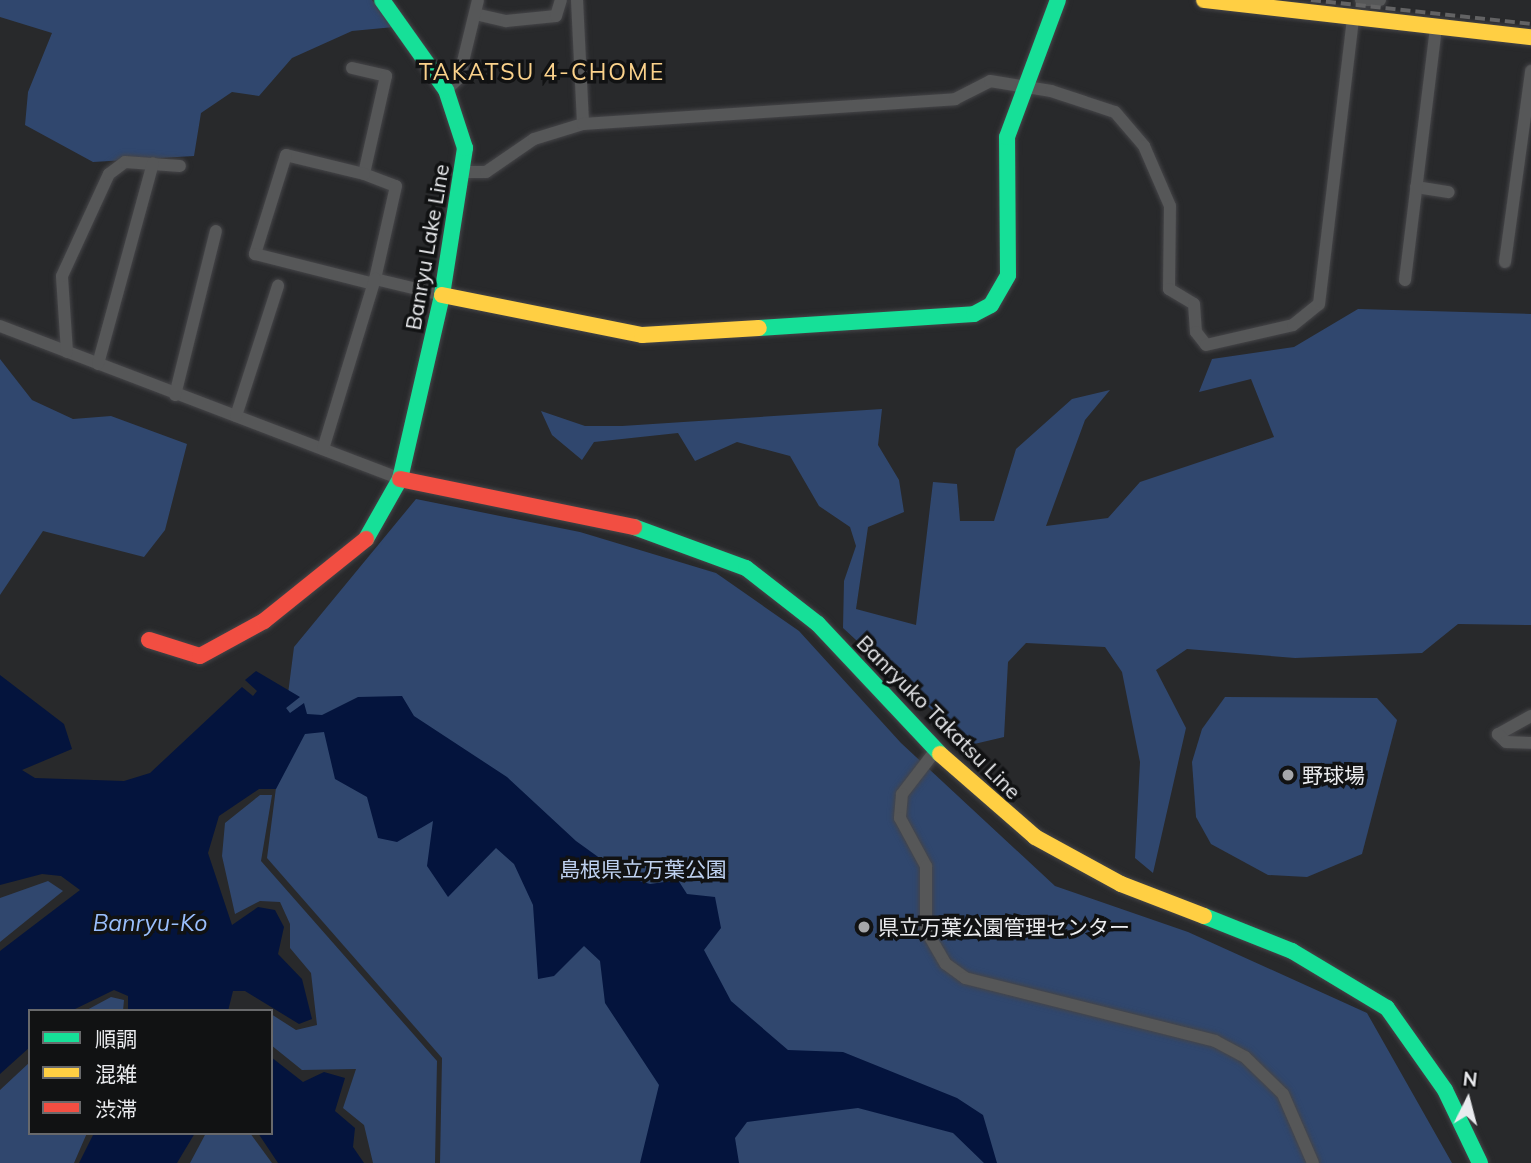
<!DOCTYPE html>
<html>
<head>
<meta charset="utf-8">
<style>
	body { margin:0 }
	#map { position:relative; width:1531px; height:1163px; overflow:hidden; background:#28292b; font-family:Mulish,"Noto Sans JP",sans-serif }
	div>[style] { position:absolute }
	.green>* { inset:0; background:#30476e }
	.water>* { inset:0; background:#04143d }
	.roads { filter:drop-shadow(0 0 2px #454548) drop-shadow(0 0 2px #454548) }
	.street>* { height:12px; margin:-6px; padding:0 6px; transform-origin:6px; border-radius:6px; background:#565758 }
	.fast>* { height:16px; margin:-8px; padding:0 8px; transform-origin:8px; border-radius:8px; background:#16e098 }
	.slow>* { height:16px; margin:-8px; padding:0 8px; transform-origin:8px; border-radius:8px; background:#ffcf43 }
	.jam>* { height:16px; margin:-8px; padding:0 8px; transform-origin:8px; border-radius:8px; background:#f24e42 }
	.rail>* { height:3.5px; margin-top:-1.75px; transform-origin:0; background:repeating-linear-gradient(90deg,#636364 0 10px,transparent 0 15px) }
	.dots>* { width:19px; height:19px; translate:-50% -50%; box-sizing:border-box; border:4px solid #111213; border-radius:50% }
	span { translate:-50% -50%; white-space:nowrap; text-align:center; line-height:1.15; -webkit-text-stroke:7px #111213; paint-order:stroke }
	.street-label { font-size:21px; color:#eaebee }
	.poi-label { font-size:21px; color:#eaebee }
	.left { translate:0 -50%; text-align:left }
	.park-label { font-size:21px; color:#bed1f0 }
	.neighbourhood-label { font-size:23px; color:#fbd28b; letter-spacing:2px }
	.water-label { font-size:23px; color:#9abffd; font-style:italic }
	.legend { position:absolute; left:28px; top:1009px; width:245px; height:126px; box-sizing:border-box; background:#111213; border:2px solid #68696b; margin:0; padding:9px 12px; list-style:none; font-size:21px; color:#eaebee }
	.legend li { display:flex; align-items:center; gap:14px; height:35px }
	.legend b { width:35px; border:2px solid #68696b }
	.north { position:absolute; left:1433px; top:1065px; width:70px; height:70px; -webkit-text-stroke:5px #111213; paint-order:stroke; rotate:6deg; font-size:19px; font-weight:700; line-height:28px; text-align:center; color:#eaebee }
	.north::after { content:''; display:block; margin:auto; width:24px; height:32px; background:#eaebee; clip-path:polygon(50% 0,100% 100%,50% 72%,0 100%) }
</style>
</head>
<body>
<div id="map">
	<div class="green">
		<i style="clip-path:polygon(0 0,372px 0,394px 27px,352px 31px,292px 58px,259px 96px,232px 92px,201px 113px,194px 156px,93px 162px,25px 125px,28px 92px,52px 33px,0 17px)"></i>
		<i style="clip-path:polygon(1358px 309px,1531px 314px,1531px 625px,1458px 624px,1422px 653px,1295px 658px,1187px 649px,1156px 670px,1186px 728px,1153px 873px,1135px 858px,1140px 762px,1122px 672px,1105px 647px,1026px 643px,1008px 662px,1004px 737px,970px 745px,843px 628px,844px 581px,856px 546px,850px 527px,819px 506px,790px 456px,737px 442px,695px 461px,678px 433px,594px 442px,582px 460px,552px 435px,541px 411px,585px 426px,622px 426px,882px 409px,878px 445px,899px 480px,904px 512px,868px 527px,856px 609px,916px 625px,933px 482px,957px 484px,960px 521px,994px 521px,1016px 449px,1072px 399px,1110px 390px,1085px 420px,1046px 526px,1108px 518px,1140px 482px,1274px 437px,1251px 379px,1199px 392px,1212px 359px,1294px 347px)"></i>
		<i style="clip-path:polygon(0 359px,32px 400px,73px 419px,111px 416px,187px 444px,165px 530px,144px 557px,43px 531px,0 595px)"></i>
		<i style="clip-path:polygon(416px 499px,580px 532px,716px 573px,799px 631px,901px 743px,1055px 886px,1188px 932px,1367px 1013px,1452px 1163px,440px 1163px,442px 1058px,267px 858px,294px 647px)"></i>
		<i style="clip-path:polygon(1225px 697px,1377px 698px,1397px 720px,1362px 854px,1307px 877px,1268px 875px,1211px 844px,1196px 817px,1192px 762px,1202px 729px)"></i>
		<i style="clip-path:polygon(260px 795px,272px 795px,261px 861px,437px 1061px,435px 1163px,373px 1163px,364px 1125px,343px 1108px,356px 1069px,302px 1070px,271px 1045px,271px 1014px,296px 1030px,317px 1025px,311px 973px,290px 948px,290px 924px,280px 902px,260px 901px,235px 914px,222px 856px,225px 823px)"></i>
		<i style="clip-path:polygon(48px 881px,63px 891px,0 942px,0 898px)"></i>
		<i style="clip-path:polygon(111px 997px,124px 1000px,123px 1011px,85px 1011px)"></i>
		<i style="clip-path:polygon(30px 1062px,30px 1133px,87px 1133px,74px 1163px,0 1163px,0 1090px)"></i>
		<i style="clip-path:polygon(206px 1133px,250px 1133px,272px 1163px,190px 1163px)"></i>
	</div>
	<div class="water">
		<i style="clip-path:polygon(256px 671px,300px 697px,286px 708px,290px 713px,304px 703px,307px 714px,322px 715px,358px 697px,402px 696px,414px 716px,507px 777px,576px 841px,626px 877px,650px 884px,678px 880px,687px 894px,715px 897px,721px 928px,704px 950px,731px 1001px,788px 1050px,843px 1052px,957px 1098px,983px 1115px,997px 1163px,984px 1163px,953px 1133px,858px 1108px,747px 1122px,735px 1138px,739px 1163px,640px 1163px,659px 1085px,605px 1003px,600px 961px,584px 946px,554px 976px,538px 979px,533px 905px,514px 864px,496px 848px,448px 897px,427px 866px,433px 821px,397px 842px,378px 838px,367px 797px,335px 779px,324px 732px,305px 734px,276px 789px,259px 789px,219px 816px,208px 853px,232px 925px,258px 907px,275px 910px,284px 927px,278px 954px,302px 979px,312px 1019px,299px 1024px,245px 991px,233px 991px,228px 1011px,128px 1011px,128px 996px,114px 990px,71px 1011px,30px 1011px,30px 1047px,0 1074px,0 951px,80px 890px,61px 876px,42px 874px,0 885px,0 675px,64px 724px,72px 749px,22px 770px,35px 778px,124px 781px,150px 773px,242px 687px,253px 696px,257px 691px,245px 680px)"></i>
		<i style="clip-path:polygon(271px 1057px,303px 1082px,324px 1072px,345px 1078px,335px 1111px,355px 1128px,353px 1147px,364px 1163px,278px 1163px,258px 1133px,271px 1133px)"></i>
		<i style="clip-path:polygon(94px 1133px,195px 1133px,177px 1163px,79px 1163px)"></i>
	</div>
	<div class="roads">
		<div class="street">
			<i style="left:577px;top:0;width:124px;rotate:87.2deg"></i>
			<i style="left:1361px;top:0;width:19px"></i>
			<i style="left:475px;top:14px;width:32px;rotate:13deg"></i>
			<i style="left:506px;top:21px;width:50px;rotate:-5.7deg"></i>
			<i style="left:556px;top:16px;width:17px;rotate:-73deg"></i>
			<i style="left:352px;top:68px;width:35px;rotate:13deg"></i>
			<i style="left:386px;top:76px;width:100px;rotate:102.7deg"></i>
			<i style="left:364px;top:174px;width:34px;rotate:21deg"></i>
			<i style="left:396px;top:186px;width:95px;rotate:102.7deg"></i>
			<i style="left:375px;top:279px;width:69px;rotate:13.4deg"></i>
			<i style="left:446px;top:90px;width:18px;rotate:-43deg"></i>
			<i style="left:459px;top:78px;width:80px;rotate:-76.3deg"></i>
			<i style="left:465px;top:172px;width:21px"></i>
			<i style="left:486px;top:172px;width:58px;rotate:-34.5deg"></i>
			<i style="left:534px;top:139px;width:51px;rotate:-17deg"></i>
			<i style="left:583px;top:124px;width:373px;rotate:-3.8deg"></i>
			<i style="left:955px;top:99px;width:39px;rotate:-27deg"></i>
			<i style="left:990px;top:81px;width:62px;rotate:9.3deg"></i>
			<i style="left:1051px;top:91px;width:67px;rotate:18.2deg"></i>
			<i style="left:1115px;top:112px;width:45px;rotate:49.5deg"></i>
			<i style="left:1144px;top:146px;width:65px;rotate:66.6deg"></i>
			<i style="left:1170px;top:206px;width:83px;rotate:90.7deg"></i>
			<i style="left:1169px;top:289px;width:29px;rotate:31deg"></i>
			<i style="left:1194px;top:304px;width:28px;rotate:86deg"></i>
			<i style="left:1196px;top:332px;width:16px;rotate:52deg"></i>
			<i style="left:1206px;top:345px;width:89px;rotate:-12.9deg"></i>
			<i style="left:1293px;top:325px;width:33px;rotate:-39deg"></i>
			<i style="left:1319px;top:304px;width:289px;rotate:-83.2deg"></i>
			<i style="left:364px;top:174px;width:80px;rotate:-166.3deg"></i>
			<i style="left:286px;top:155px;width:104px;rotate:107.4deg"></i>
			<i style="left:255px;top:254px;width:119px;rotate:14.2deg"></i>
			<i style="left:1416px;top:187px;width:33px;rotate:9deg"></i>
			<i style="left:1505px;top:262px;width:193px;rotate:-82.2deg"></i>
			<i style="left:1405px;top:280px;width:256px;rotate:-83deg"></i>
			<i style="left:0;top:326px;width:428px;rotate:20.9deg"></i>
			<i style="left:67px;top:352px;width:76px;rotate:-93.8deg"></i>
			<i style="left:62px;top:276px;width:112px;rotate:-65.3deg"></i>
			<i style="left:109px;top:174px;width:20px;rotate:-37deg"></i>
			<i style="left:125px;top:162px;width:55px;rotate:4.2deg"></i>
			<i style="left:98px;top:364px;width:208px;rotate:-74.7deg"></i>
			<i style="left:175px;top:395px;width:169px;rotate:-76deg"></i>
			<i style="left:236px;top:416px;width:137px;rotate:-72.1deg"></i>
			<i style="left:323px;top:449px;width:178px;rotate:-73deg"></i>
			<i style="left:1531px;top:716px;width:38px;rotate:151deg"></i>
			<i style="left:1498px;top:734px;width:11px;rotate:45deg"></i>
			<i style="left:1506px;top:742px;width:25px;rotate:2deg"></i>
			<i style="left:936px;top:750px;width:56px;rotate:127.7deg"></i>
			<i style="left:902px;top:794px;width:24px;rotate:95deg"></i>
			<i style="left:900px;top:818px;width:55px;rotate:61.6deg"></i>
			<i style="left:926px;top:866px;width:64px;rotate:90deg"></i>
			<i style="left:926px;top:930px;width:39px;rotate:60deg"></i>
			<i style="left:946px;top:964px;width:24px;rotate:36deg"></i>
			<i style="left:965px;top:978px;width:258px;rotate:14.1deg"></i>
			<i style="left:1215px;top:1041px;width:34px;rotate:28deg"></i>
			<i style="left:1245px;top:1057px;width:53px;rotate:44.2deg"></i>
			<i style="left:1283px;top:1094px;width:75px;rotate:66.5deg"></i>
		</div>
		<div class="fast">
			<i style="left:759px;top:328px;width:215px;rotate:-3.7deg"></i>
			<i style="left:974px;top:314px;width:19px;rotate:-28deg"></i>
			<i style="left:991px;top:305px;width:34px;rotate:-60deg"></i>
			<i style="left:1008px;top:275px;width:138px;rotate:-90.4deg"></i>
			<i style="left:1007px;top:137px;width:146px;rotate:-69.6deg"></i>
			<i style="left:634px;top:527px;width:119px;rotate:20.1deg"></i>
			<i style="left:746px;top:568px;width:91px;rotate:37.9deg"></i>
			<i style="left:818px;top:624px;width:178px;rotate:46.8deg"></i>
			<i style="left:366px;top:539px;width:69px;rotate:-60.5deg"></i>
			<i style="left:400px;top:479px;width:189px;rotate:-77.1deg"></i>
			<i style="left:442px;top:295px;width:149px;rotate:-81.1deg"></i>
			<i style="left:465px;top:148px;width:61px;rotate:-108.1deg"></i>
			<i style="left:446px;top:90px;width:110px;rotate:-125.4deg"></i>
			<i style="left:1204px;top:916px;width:95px;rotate:21.7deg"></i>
			<i style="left:1292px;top:951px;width:111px;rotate:31deg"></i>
			<i style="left:1387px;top:1008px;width:100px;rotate:54.7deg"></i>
			<i style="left:1445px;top:1090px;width:81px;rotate:64.4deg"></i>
		</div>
		<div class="slow">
			<i style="left:1204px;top:0;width:329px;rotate:6.5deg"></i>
			<i style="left:442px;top:295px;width:204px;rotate:11.3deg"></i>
			<i style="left:642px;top:335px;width:117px;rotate:-3.4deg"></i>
			<i style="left:940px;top:754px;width:126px;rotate:41.1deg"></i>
			<i style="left:1035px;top:837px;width:98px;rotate:28.7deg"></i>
			<i style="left:1121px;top:884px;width:89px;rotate:21.1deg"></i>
		</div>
		<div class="jam">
			<i style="left:400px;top:479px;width:239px;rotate:11.6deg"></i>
			<i style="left:149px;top:640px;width:53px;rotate:17.4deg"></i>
			<i style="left:200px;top:656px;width:73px;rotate:-28.7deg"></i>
			<i style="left:264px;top:621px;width:131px;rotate:-38.8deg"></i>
		</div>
	</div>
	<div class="rail">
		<i style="left:1311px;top:0;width:221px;rotate:6.2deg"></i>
	</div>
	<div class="dots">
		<i style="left:1288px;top:775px;background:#a6a7aa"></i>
		<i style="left:864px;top:927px;background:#a6a7aa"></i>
	</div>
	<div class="street-label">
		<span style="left:427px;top:247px;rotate:-80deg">Banryu Lake Line</span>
		<span style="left:939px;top:717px;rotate:45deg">Banryuko Takatsu Line</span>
	</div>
	<div class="poi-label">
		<span class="left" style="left:1302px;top:775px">野球場</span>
		<span class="left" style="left:878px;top:927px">県立万葉公園管理センター</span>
	</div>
	<div class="park-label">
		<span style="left:643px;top:869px">島根県立万葉公園</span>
	</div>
	<div class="neighbourhood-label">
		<span style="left:542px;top:72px">TAKATSU 4-CHOME</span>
	</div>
	<div class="water-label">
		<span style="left:150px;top:923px">Banryu-Ko</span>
	</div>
	<ul class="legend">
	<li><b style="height:9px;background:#16e098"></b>順調</li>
	<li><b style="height:9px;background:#ffcf43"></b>混雑</li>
	<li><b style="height:9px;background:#f24e42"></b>渋滞</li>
	</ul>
	<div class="north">N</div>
</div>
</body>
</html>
